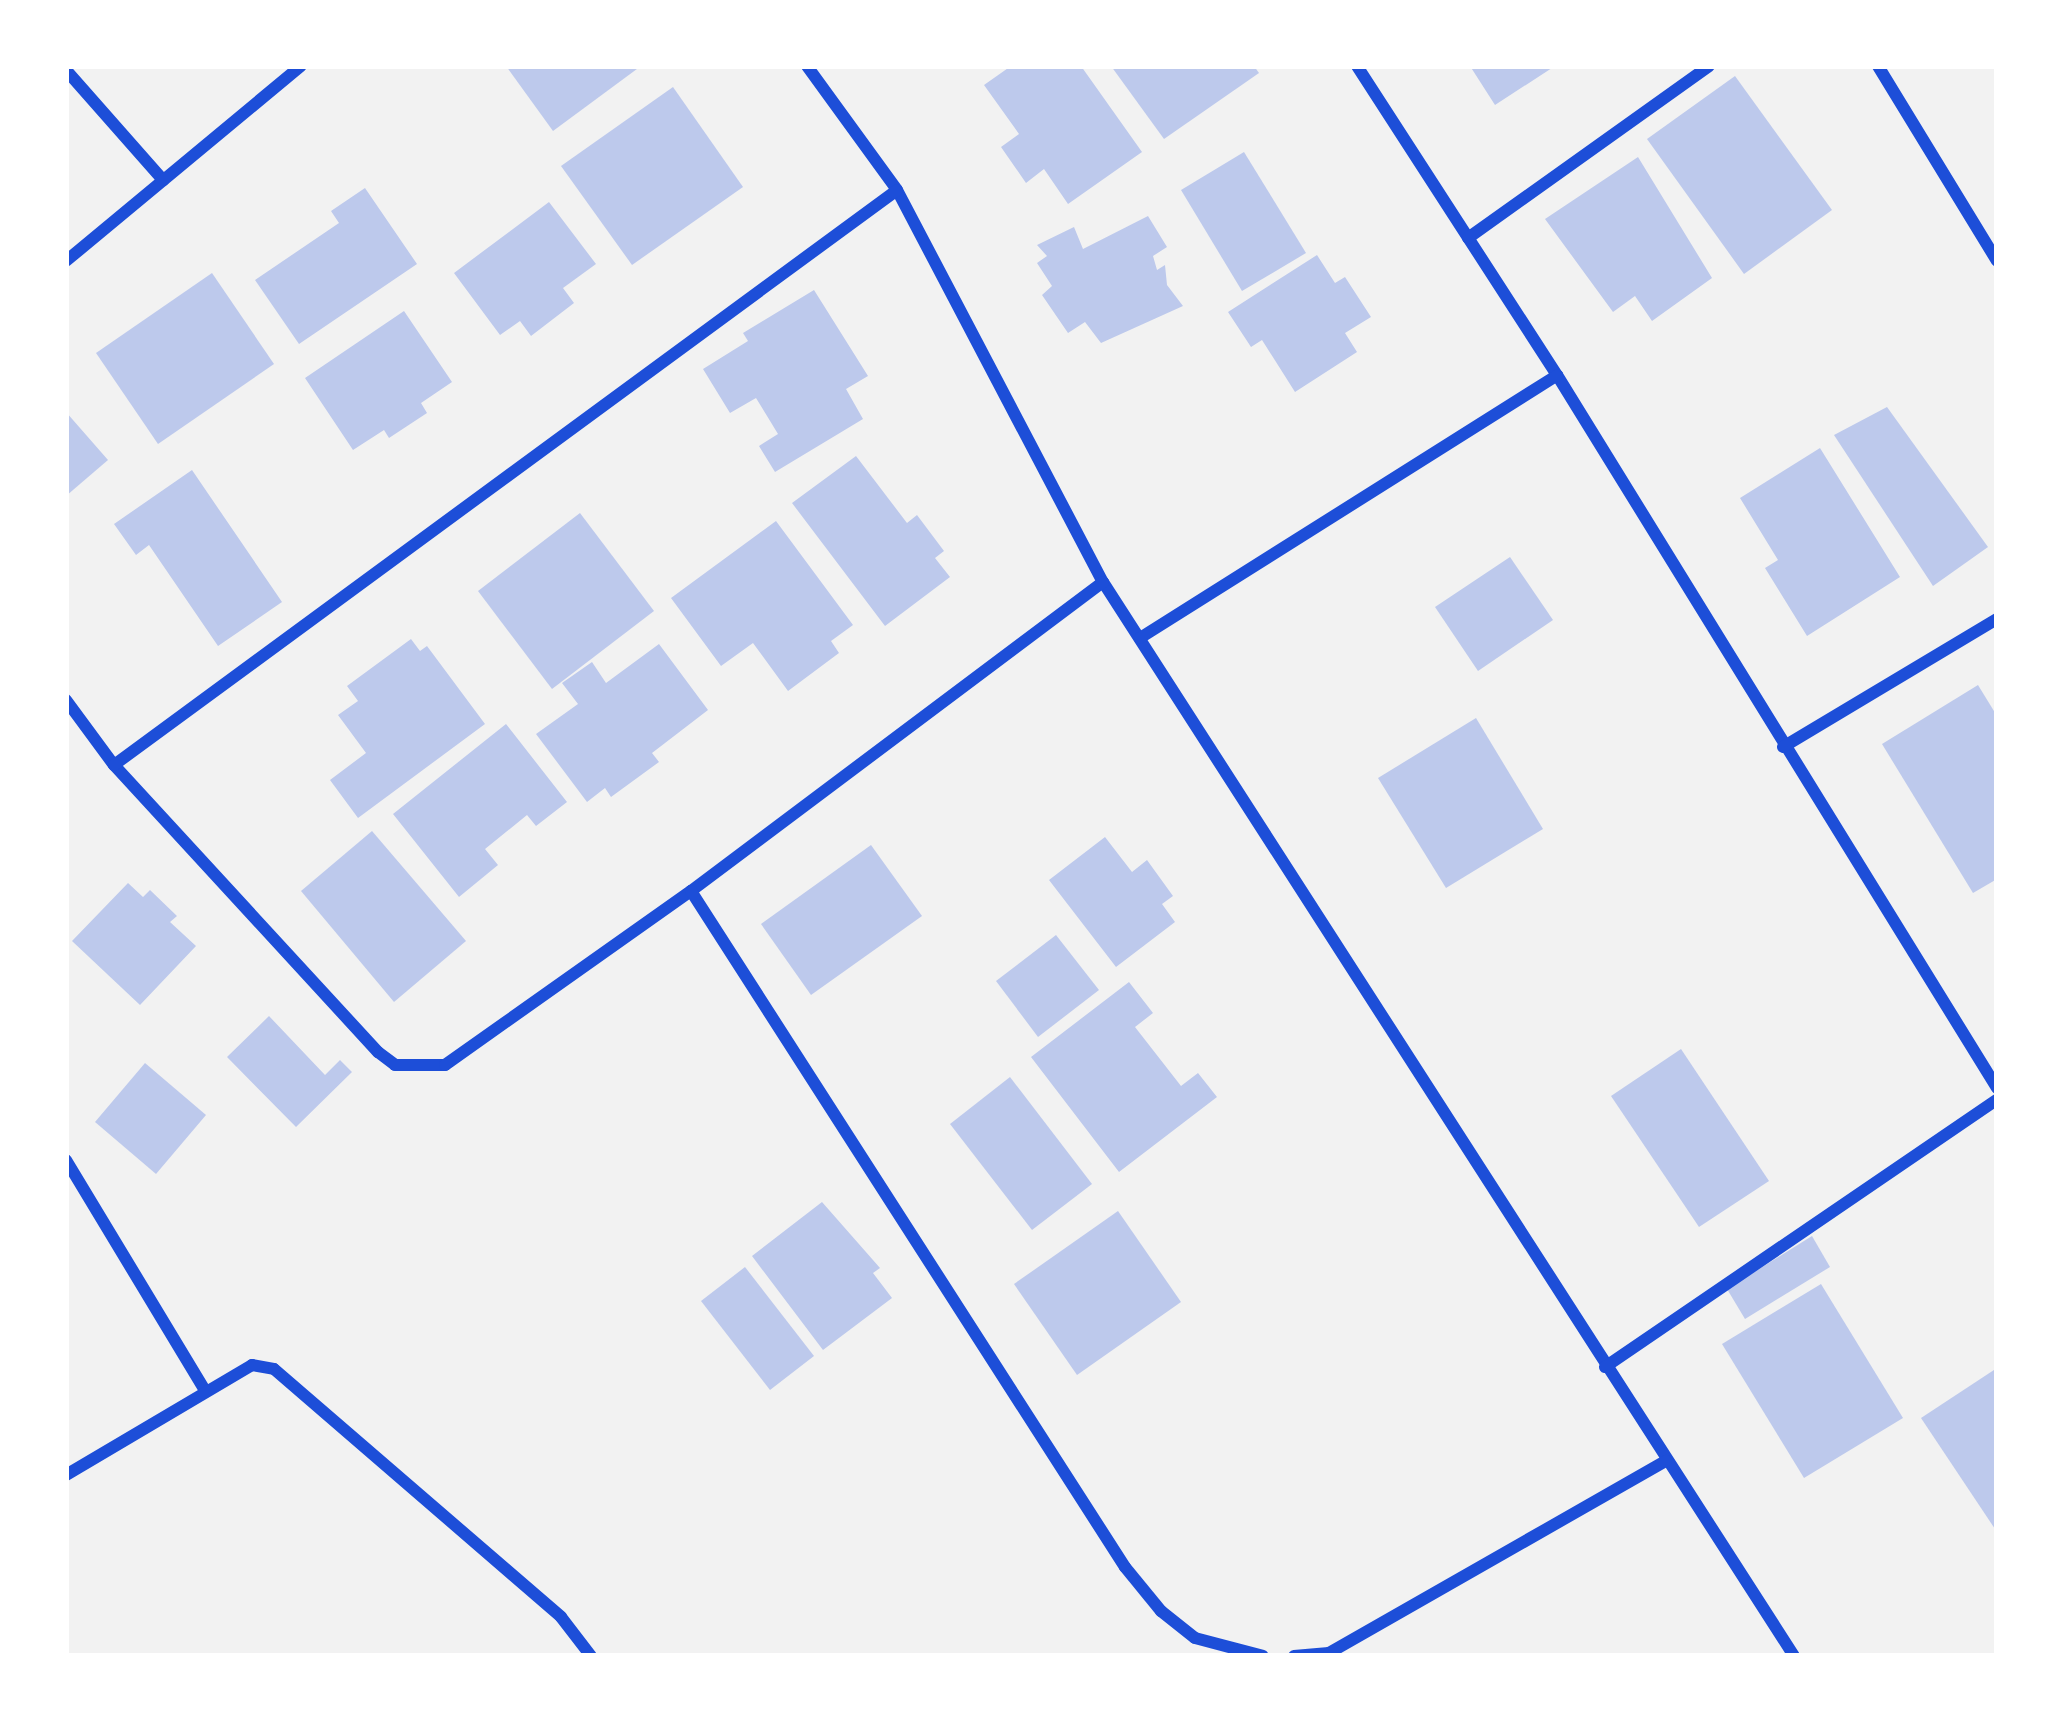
<!DOCTYPE html>
<html>
<head>
<meta charset="utf-8">
<style>
	body { margin:0 }
	#map { position:relative; width:2063px; height:1722px; overflow:hidden; background:#f2f2f2; font-family:"PT Sans Narrow",sans-serif }
	div>[style] { position:absolute }
	.building>* { inset:0; background:#bdc9ec }
	.minor>* { height:12px; margin:-6px; padding:0 6px; transform-origin:6px; border-radius:6px; background:#1d4ed8 }
	span { translate:-50% -50%; white-space:nowrap; text-align:center; line-height:1.15; -webkit-text-stroke:12px #fff; paint-order:stroke }
	.frame { position:absolute; inset:0; border:69px solid #fff; pointer-events:none }
</style>
</head>
<body>
<div id="map">
	<div class="building">
		<i style="clip-path:polygon(506px 66px,641px 66px,553px 131px)"></i>
		<i style="clip-path:polygon(1011px 66px,1081px 66px,1142px 152px,1068px 204px,1044px 169px,1026px 183px,1001px 147px,1019px 134px,984px 85px)"></i>
		<i style="clip-path:polygon(1111px 66px,1254px 66px,1259px 73px,1164px 139px)"></i>
		<i style="clip-path:polygon(1470px 66px,1555px 66px,1495px 105px)"></i>
		<i style="clip-path:polygon(1735px 76px,1832px 210px,1744px 274px,1647px 139px)"></i>
		<i style="clip-path:polygon(673px 87px,743px 187px,632px 265px,561px 166px)"></i>
		<i style="clip-path:polygon(1244px 152px,1306px 253px,1242px 291px,1181px 190px)"></i>
		<i style="clip-path:polygon(1638px 157px,1712px 278px,1652px 321px,1635px 296px,1613px 312px,1545px 219px)"></i>
		<i style="clip-path:polygon(365px 188px,417px 264px,299px 344px,255px 280px,339px 223px,331px 211px)"></i>
		<i style="clip-path:polygon(549px 202px,596px 264px,563px 288px,574px 303px,531px 336px,520px 321px,500px 335px,454px 273px)"></i>
		<i style="clip-path:polygon(1148px 216px,1167px 247px,1153px 256px,1157px 270px,1165px 265px,1167px 285px,1183px 306px,1101px 343px,1085px 322px,1068px 333px,1042px 295px,1052px 286px,1037px 263px,1047px 256px,1037px 245px,1074px 227px,1083px 249px)"></i>
		<i style="clip-path:polygon(1317px 255px,1335px 283px,1345px 277px,1371px 317px,1345px 333px,1357px 352px,1295px 392px,1262px 340px,1251px 347px,1228px 312px)"></i>
		<i style="clip-path:polygon(212px 273px,274px 364px,158px 444px,96px 353px)"></i>
		<i style="clip-path:polygon(814px 290px,868px 376px,846px 389px,863px 419px,775px 472px,759px 446px,778px 434px,756px 398px,730px 413px,703px 369px,748px 341px,743px 333px)"></i>
		<i style="clip-path:polygon(404px 311px,452px 382px,421px 403px,427px 413px,389px 438px,384px 430px,353px 450px,305px 378px)"></i>
		<i style="clip-path:polygon(1887px 407px,1988px 547px,1933px 586px,1834px 435px)"></i>
		<i style="clip-path:polygon(66px 412px,108px 460px,66px 496px)"></i>
		<i style="clip-path:polygon(1820px 448px,1900px 577px,1807px 636px,1765px 568px,1778px 560px,1740px 498px)"></i>
		<i style="clip-path:polygon(856px 456px,907px 523px,917px 515px,944px 551px,935px 558px,950px 577px,885px 626px,792px 503px)"></i>
		<i style="clip-path:polygon(192px 470px,282px 602px,218px 646px,149px 545px,136px 555px,114px 524px)"></i>
		<i style="clip-path:polygon(580px 513px,654px 611px,552px 689px,478px 591px)"></i>
		<i style="clip-path:polygon(776px 521px,853px 625px,831px 641px,839px 653px,788px 691px,753px 643px,721px 666px,671px 598px)"></i>
		<i style="clip-path:polygon(1510px 557px,1553px 620px,1478px 671px,1435px 607px)"></i>
		<i style="clip-path:polygon(411px 639px,420px 651px,427px 646px,485px 724px,358px 818px,330px 780px,366px 753px,338px 715px,358px 701px,347px 686px)"></i>
		<i style="clip-path:polygon(659px 644px,708px 710px,652px 753px,659px 762px,611px 797px,605px 788px,587px 802px,536px 734px,578px 704px,562px 683px,592px 662px,606px 683px)"></i>
		<i style="clip-path:polygon(1978px 685px,1997px 716px,1997px 879px,1973px 893px,1882px 744px)"></i>
		<i style="clip-path:polygon(1476px 718px,1543px 829px,1446px 888px,1378px 778px)"></i>
		<i style="clip-path:polygon(506px 724px,567px 802px,536px 826px,527px 815px,485px 849px,498px 865px,459px 897px,393px 814px)"></i>
		<i style="clip-path:polygon(372px 831px,466px 941px,394px 1002px,301px 891px)"></i>
		<i style="clip-path:polygon(1105px 837px,1132px 872px,1147px 860px,1173px 896px,1162px 904px,1175px 922px,1116px 967px,1049px 880px)"></i>
		<i style="clip-path:polygon(871px 845px,922px 916px,811px 995px,761px 924px)"></i>
		<i style="clip-path:polygon(128px 883px,143px 897px,150px 890px,177px 916px,170px 922px,196px 946px,140px 1005px,72px 941px)"></i>
		<i style="clip-path:polygon(1056px 935px,1099px 990px,1038px 1037px,996px 981px)"></i>
		<i style="clip-path:polygon(1129px 982px,1153px 1013px,1135px 1027px,1181px 1086px,1198px 1073px,1217px 1097px,1119px 1172px,1031px 1057px)"></i>
		<i style="clip-path:polygon(269px 1016px,325px 1075px,340px 1060px,352px 1072px,296px 1127px,227px 1057px)"></i>
		<i style="clip-path:polygon(1681px 1049px,1769px 1181px,1699px 1227px,1611px 1096px)"></i>
		<i style="clip-path:polygon(145px 1063px,206px 1115px,156px 1174px,95px 1122px)"></i>
		<i style="clip-path:polygon(1010px 1077px,1092px 1184px,1032px 1230px,950px 1124px)"></i>
		<i style="clip-path:polygon(822px 1202px,880px 1268px,873px 1273px,892px 1298px,823px 1350px,752px 1256px)"></i>
		<i style="clip-path:polygon(1118px 1211px,1181px 1302px,1077px 1375px,1014px 1284px)"></i>
		<i style="clip-path:polygon(1812px 1236px,1830px 1267px,1745px 1319px,1727px 1289px)"></i>
		<i style="clip-path:polygon(745px 1267px,814px 1356px,770px 1390px,701px 1301px)"></i>
		<i style="clip-path:polygon(1821px 1284px,1903px 1418px,1804px 1478px,1722px 1344px)"></i>
		<i style="clip-path:polygon(1997px 1368px,1997px 1532px,1921px 1418px)"></i>
	</div>
	<div class="minor">
		<i style="left:807px;top:66px;width:153px;rotate:54deg"></i>
		<i style="left:897px;top:190px;width:443px;rotate:62.3deg"></i>
		<i style="left:1103px;top:582px;width:1277px;rotate:57.24deg"></i>
		<i style="left:1357px;top:66px;width:368px;rotate:57.1deg"></i>
		<i style="left:1557px;top:375px;width:838px;rotate:58.32deg"></i>
		<i style="left:1878px;top:66px;width:228px;rotate:58.6deg"></i>
		<i style="left:66px;top:70px;width:147px;rotate:48.6deg"></i>
		<i style="left:1468px;top:238px;width:296px;rotate:-35.5deg"></i>
		<i style="left:66px;top:261px;width:305px;rotate:-39.7deg"></i>
		<i style="left:1140px;top:638px;width:493px;rotate:-32.2deg"></i>
		<i style="left:66px;top:700px;width:81px;rotate:53.6deg"></i>
		<i style="left:114px;top:765px;width:390px;rotate:47.4deg"></i>
		<i style="left:378px;top:1052px;width:21px;rotate:37deg"></i>
		<i style="left:395px;top:1065px;width:50px"></i>
		<i style="left:445px;top:1065px;width:301px;rotate:-35.3deg"></i>
		<i style="left:691px;top:891px;width:515px;rotate:-36.87deg"></i>
		<i style="left:1783px;top:747px;width:249px;rotate:-30.9deg"></i>
		<i style="left:114px;top:765px;width:971px;rotate:-36.29deg"></i>
		<i style="left:691px;top:891px;width:803px;rotate:57.3deg"></i>
		<i style="left:1125px;top:1567px;width:57px;rotate:50.7deg"></i>
		<i style="left:1161px;top:1611px;width:43px;rotate:38.5deg"></i>
		<i style="left:1195px;top:1638px;width:70px;rotate:14.8deg"></i>
		<i style="left:66px;top:1160px;width:269px;rotate:58.9deg"></i>
		<i style="left:1605px;top:1367px;width:474px;rotate:-34.3deg"></i>
		<i style="left:66px;top:1475px;width:216px;rotate:-30.6deg"></i>
		<i style="left:252px;top:1365px;width:22px;rotate:10deg"></i>
		<i style="left:274px;top:1369px;width:379px;rotate:40.8deg"></i>
		<i style="left:561px;top:1617px;width:49px;rotate:52.4deg"></i>
		<i style="left:1294px;top:1656px;width:35px;rotate:-5deg"></i>
		<i style="left:1329px;top:1653px;width:388px;rotate:-29.7deg"></i>
	</div>
	<div class="frame"></div>
</div>
</body>
</html>
